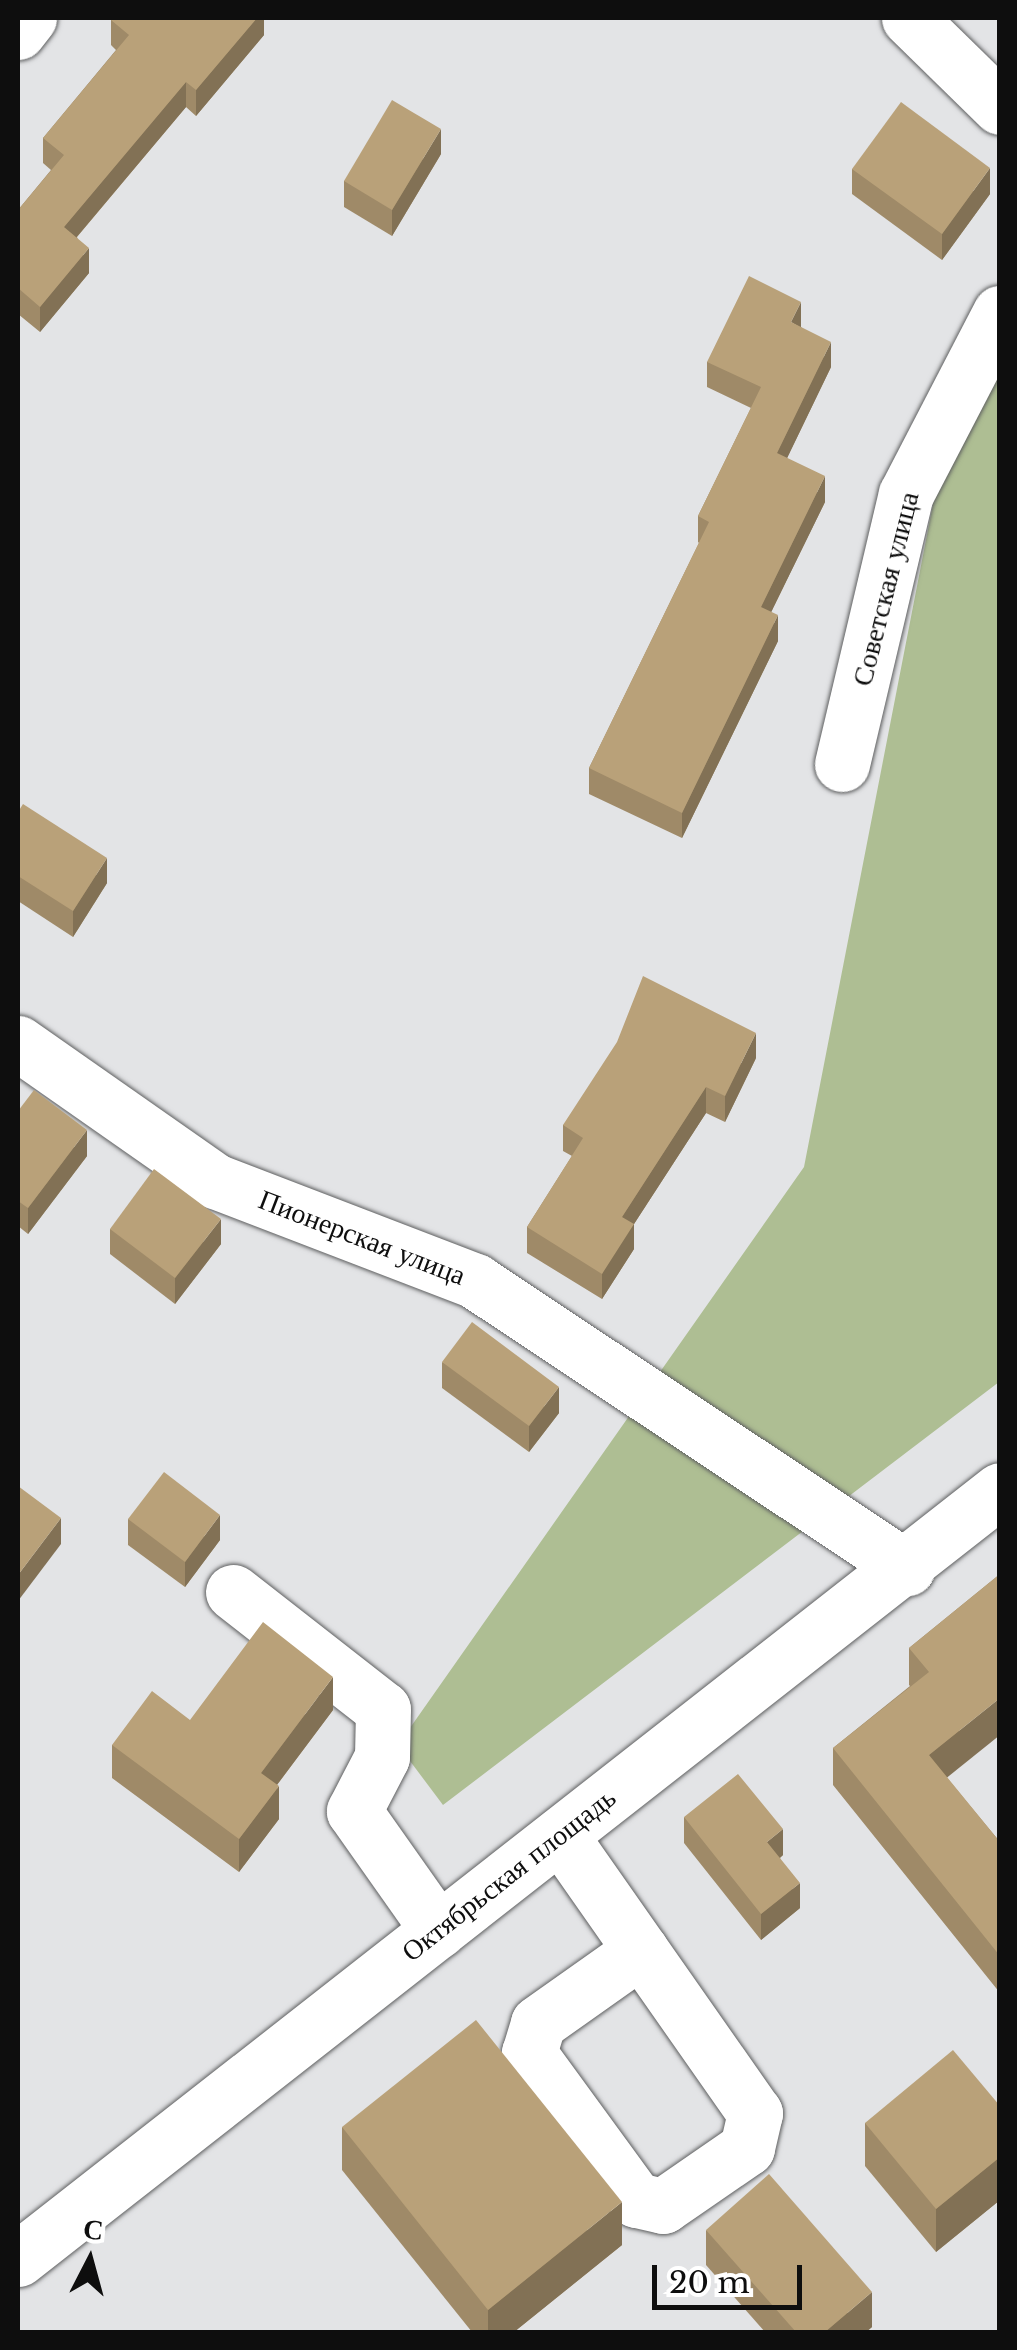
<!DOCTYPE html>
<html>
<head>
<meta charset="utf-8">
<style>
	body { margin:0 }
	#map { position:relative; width:1017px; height:2350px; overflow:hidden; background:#e3e4e6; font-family:"Libre Baskerville",serif }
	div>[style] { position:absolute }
	.forest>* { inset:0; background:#aebe93 }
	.roads { filter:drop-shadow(0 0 2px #5e5f60) drop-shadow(0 0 2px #5e5f60) }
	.minor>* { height:55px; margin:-27.5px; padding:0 27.5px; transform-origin:27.5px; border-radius:27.5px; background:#fff }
	.major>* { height:55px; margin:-27.5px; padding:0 27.5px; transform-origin:27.5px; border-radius:27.5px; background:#fff }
	.wall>* { inset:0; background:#9f8a68 }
	.shaded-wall>* { inset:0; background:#827155 }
	.building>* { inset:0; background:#b9a179 }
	span { translate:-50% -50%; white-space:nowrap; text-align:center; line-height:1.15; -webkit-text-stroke:8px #fff; paint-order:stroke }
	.street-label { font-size:28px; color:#0e0e0e }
	.frame { position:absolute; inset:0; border:20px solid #0e0e0e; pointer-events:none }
	.north { position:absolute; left:40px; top:2210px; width:100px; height:100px; -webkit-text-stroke:8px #fff; paint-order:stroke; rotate:6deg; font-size:28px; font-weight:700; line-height:40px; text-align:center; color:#0e0e0e }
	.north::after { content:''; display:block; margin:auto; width:35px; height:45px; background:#0e0e0e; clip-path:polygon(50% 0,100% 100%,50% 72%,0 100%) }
	.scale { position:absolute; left:652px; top:2265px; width:150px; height:45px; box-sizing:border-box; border:5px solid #0e0e0e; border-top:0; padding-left:12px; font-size:30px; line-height:35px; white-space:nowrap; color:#0e0e0e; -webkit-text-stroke:8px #fff; paint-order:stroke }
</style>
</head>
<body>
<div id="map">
	<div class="forest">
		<i style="clip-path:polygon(999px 360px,999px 1382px,443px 1805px,398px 1745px,804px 1167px,939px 473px)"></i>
	</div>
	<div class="roads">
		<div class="minor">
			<i style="left:909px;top:18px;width:127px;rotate:44.4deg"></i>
			<i style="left:18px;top:32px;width:18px;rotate:-52deg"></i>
			<i style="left:842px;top:764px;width:277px;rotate:-76.7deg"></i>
			<i style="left:906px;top:494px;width:204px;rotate:-62.6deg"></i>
			<i style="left:18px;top:1043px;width:241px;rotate:35deg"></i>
			<i style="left:215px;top:1181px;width:279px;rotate:21deg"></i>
			<i style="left:475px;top:1281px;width:519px;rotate:33.6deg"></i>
			<i style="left:233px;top:1592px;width:190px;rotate:38deg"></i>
			<i style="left:383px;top:1709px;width:48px;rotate:91.2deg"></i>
			<i style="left:382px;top:1757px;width:61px;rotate:117.4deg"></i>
			<i style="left:354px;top:1811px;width:146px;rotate:54.8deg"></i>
			<i style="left:560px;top:1835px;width:340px;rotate:55deg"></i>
			<i style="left:755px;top:2113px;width:36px;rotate:103deg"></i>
			<i style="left:747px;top:2148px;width:102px;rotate:145.4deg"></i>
			<i style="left:663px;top:2206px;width:28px;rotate:-167deg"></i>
			<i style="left:636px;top:2200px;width:182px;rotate:-126.1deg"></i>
			<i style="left:529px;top:2053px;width:31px;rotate:-73deg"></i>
			<i style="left:538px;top:2023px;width:126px;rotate:-35.3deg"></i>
		</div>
		<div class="major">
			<i style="left:18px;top:2259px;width:1247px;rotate:-38.06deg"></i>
		</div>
	</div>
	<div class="wall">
		<i style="clip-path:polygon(264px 18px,264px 35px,196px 116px,186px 107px,77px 237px,89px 273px,40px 332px,18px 314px,18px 210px,51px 170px,43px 163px,43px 138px,116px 50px,111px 45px,111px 20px)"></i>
		<i style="clip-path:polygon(441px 154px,392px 236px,344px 207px,344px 181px)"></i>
		<i style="clip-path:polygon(852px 169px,990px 194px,942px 260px,852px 194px)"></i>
		<i style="clip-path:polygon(801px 327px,831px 367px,787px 458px,825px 502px,771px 612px,778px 641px,682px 838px,589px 794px,589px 768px,699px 543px,698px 542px,698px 516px,751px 408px,707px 387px,707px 362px)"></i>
		<i style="clip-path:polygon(18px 812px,107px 883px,73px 937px,18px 901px)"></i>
		<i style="clip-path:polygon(756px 1058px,725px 1122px,706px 1113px,634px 1224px,634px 1249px,602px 1299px,527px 1253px,527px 1227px,572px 1156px,563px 1151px,563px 1125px)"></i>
		<i style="clip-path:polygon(18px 1111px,87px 1156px,28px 1234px,18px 1226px)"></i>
		<i style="clip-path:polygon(110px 1229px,221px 1244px,175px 1304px,110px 1254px)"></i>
		<i style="clip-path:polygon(442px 1362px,559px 1413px,529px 1452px,442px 1388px)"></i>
		<i style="clip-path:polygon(128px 1519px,220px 1540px,185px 1587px,128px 1545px)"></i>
		<i style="clip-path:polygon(1000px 1574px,947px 1778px,1000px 1842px,1000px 1993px,833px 1785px,833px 1748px,910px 1686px,909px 1685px,909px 1648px)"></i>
		<i style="clip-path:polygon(333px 1710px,277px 1785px,279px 1819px,239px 1872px,112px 1778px,112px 1745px)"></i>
		<i style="clip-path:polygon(684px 1817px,783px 1855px,780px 1858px,800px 1908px,761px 1940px,684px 1843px)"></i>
		<i style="clip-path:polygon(1000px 2106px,1000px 2200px,936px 2252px,865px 2166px,865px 2123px)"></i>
		<i style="clip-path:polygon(342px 2127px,622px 2245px,514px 2332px,472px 2332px,342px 2170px)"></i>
		<i style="clip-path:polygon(706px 2230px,872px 2327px,866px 2332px,765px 2332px,706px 2265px)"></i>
	</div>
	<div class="shaded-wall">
		<i style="clip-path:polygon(257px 18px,264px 18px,264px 35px,196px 116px,196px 90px)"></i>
		<i style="clip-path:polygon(186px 82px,186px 107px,64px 252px,64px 227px)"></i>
		<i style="clip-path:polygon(441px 129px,441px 154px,392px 236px,392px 210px)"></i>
		<i style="clip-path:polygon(990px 168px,990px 194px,942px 260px,942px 234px)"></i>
		<i style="clip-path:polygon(89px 248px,89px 273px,40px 332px,40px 307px)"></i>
		<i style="clip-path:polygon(801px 302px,801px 328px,791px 322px)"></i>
		<i style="clip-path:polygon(831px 342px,831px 367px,777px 479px,777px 453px)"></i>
		<i style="clip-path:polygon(825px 476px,825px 502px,761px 633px,761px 607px)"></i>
		<i style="clip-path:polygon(778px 615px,778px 641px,682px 838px,682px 813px)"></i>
		<i style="clip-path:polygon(107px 858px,107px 883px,73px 937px,73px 911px)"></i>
		<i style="clip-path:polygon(756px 1033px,756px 1058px,725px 1122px,725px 1096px)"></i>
		<i style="clip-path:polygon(706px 1087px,706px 1113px,634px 1224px,634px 1249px,602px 1299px,602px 1274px,622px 1217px)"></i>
		<i style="clip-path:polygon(87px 1130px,87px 1156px,28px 1234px,28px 1208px)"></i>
		<i style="clip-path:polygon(221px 1219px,221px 1244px,175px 1304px,175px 1278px)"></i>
		<i style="clip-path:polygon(559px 1387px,559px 1413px,529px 1452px,529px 1426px)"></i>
		<i style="clip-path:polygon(220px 1515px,220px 1540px,185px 1587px,185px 1562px)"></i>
		<i style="clip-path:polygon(61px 1518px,61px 1544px,18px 1601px,18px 1575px)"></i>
		<i style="clip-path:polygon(333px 1677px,333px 1710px,261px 1806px,261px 1773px)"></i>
		<i style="clip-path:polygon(1000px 1698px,1000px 1735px,929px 1792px,929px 1755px)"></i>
		<i style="clip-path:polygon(279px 1786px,279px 1819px,239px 1872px,239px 1839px)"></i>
		<i style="clip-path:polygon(783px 1829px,783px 1855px,767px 1868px,767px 1842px)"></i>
		<i style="clip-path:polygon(800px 1883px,800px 1908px,761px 1940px,761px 1914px)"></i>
		<i style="clip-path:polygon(1000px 2157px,1000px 2200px,936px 2252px,936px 2209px)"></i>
		<i style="clip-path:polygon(622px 2202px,622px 2245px,514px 2332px,488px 2332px,488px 2310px)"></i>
		<i style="clip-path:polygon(872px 2292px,872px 2327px,866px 2332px,825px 2332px)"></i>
	</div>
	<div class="building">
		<i style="clip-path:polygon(112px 18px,257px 18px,196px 90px,186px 82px,64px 227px,89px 248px,40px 307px,18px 288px,18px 210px,64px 155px,43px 138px,129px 35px,111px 20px)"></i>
		<i style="clip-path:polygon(392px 100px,441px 129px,392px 210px,344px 181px)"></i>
		<i style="clip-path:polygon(901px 102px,990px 168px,942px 234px,852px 169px)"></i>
		<i style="clip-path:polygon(749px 276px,801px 302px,791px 322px,831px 342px,777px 453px,825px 476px,761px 607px,778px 615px,682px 813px,589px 768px,709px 522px,698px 516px,761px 387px,707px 362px)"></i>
		<i style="clip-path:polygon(23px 804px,107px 858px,73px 911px,18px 876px,18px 812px)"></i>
		<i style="clip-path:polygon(643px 976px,756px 1033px,725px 1096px,706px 1087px,622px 1217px,634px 1224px,602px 1274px,527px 1227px,583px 1138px,563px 1125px,617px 1042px)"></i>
		<i style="clip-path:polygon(34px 1090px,87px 1130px,28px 1208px,18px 1201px,18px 1111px)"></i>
		<i style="clip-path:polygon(154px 1169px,221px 1219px,175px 1278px,110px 1229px)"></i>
		<i style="clip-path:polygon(472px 1322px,559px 1387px,529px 1426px,442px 1362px)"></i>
		<i style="clip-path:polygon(164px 1472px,220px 1515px,185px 1562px,128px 1519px)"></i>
		<i style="clip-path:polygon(18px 1486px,61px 1518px,18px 1575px)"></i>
		<i style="clip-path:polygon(1000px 1574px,1000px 1698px,929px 1755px,1000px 1842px,1000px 1956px,833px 1748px,929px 1672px,909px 1648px)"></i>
		<i style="clip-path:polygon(263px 1622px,333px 1677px,261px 1773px,279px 1786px,239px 1839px,112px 1745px,152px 1691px,190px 1720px)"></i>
		<i style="clip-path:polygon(738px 1774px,783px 1829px,767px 1842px,800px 1883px,761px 1914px,684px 1817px)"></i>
		<i style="clip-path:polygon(476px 2020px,622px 2202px,488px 2310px,342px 2127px)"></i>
		<i style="clip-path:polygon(953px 2050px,1000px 2106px,1000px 2157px,936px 2209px,865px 2123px)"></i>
		<i style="clip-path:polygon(769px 2174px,872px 2292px,825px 2332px,796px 2332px,706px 2230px)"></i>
	</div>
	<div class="street-label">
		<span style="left:886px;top:589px;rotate:-76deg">Советская улица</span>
		<span style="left:362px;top:1238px;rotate:21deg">Пионерская улица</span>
		<span style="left:509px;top:1875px;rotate:-38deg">Октябрьская площадь</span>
	</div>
	<div class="frame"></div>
	<div class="north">С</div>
	<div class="scale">20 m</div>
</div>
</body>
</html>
